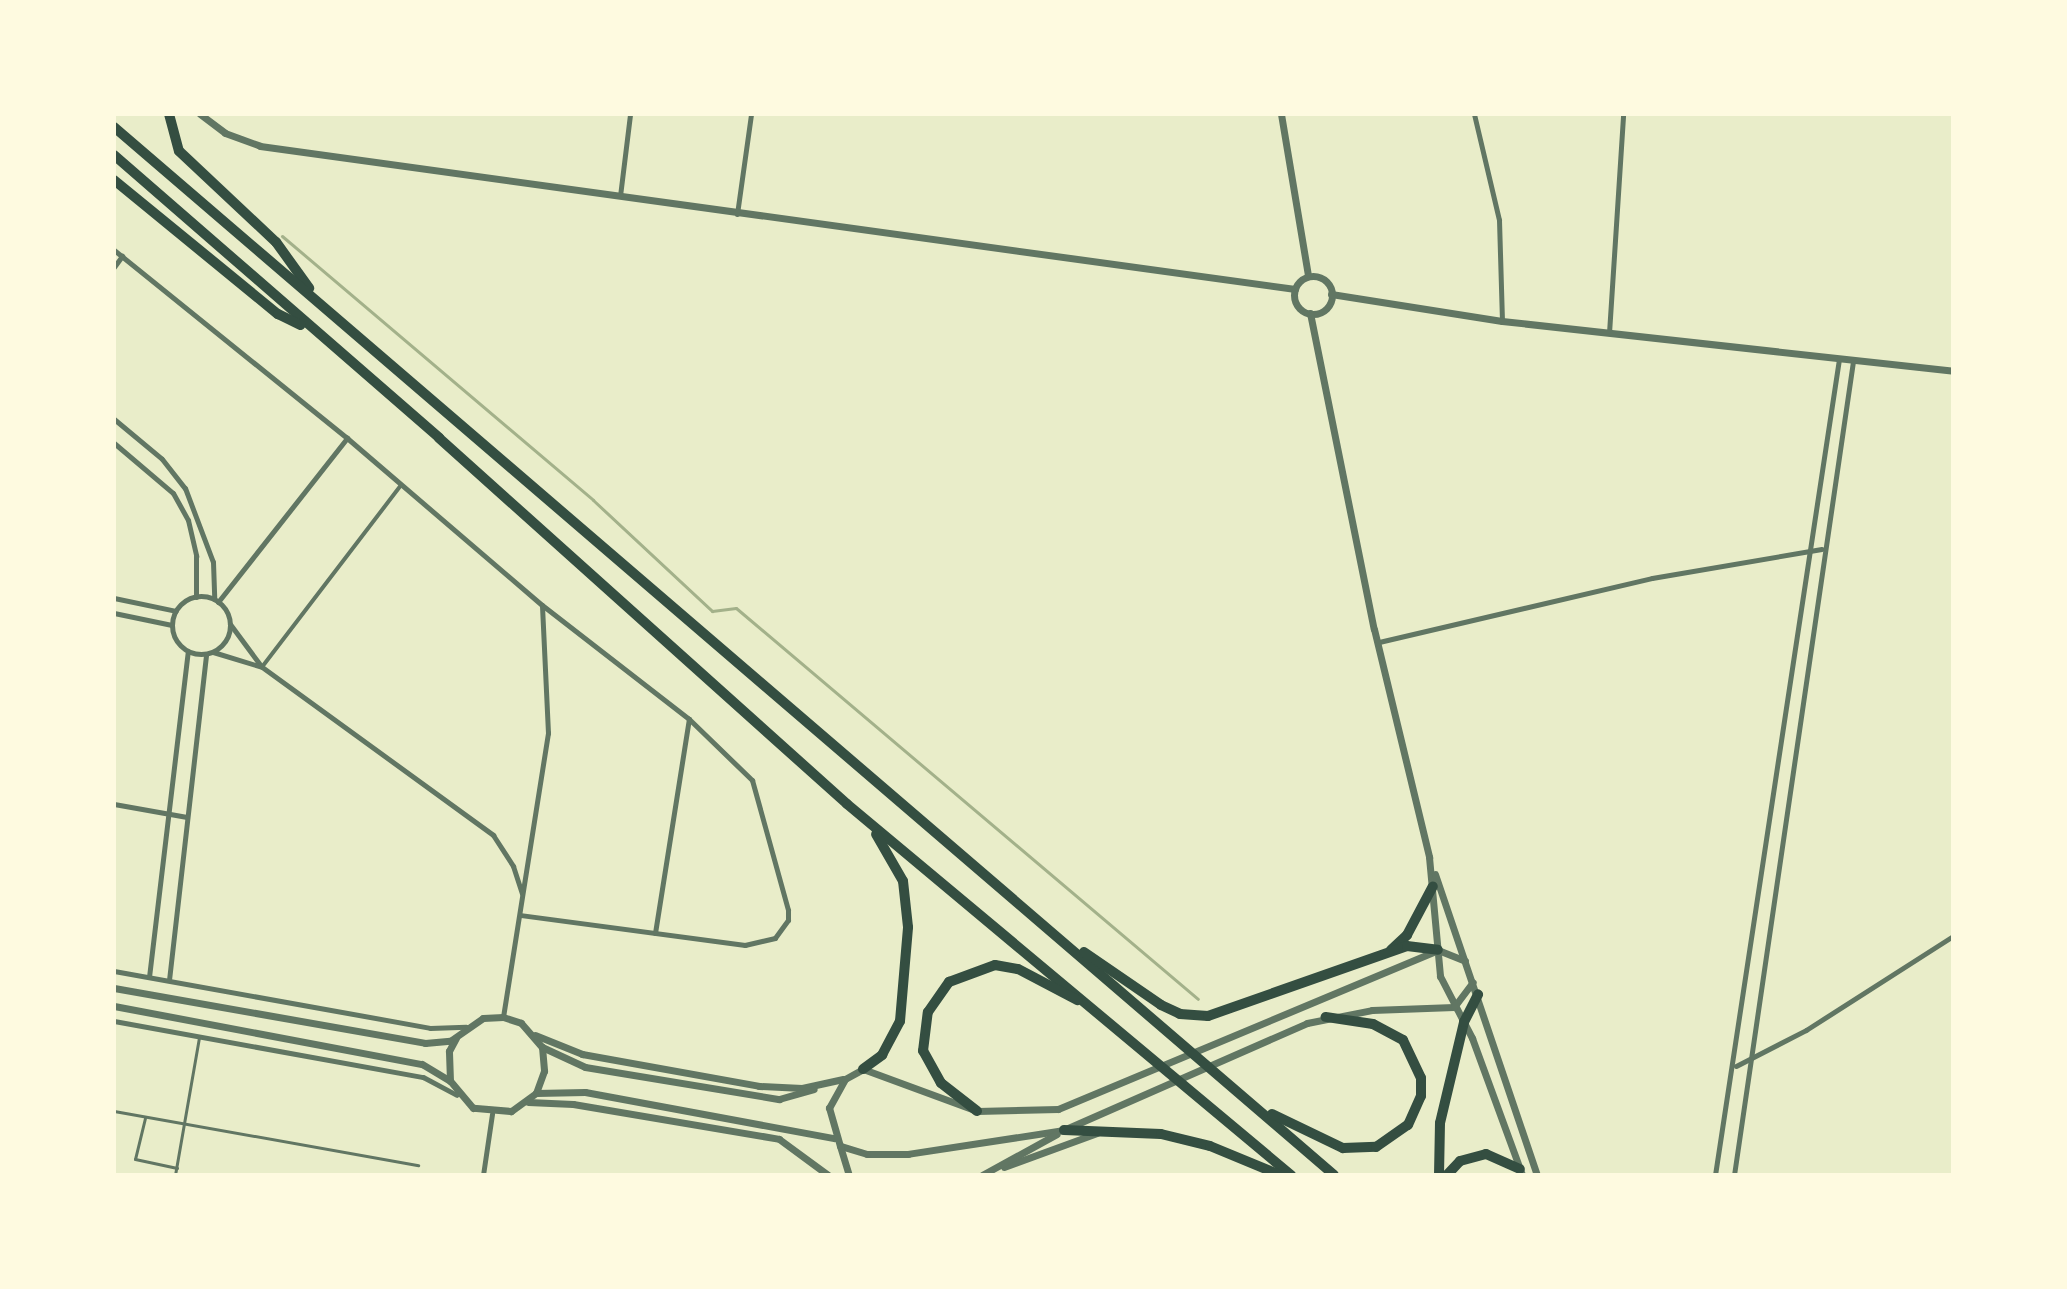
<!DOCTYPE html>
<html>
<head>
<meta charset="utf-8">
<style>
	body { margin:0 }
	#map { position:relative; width:2067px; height:1289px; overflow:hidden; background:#e9edc9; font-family:Karla,sans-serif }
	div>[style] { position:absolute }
	.stream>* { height:3px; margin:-1.5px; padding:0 1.5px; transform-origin:1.5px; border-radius:1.5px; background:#a3b18a }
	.service>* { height:3px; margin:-1.5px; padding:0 1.5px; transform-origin:1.5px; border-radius:1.5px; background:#617663 }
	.pedestrian>* { height:4px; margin:-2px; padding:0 2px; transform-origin:2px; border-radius:2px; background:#617663 }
	.minor>* { height:5px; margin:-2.5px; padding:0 2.5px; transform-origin:2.5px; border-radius:2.5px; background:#617663 }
	.minor>.ring { margin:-2.5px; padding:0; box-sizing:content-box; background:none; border:5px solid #617663; border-radius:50% }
	.tertiary>* { height:7px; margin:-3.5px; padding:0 3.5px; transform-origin:3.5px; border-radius:3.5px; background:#617663 }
	.tertiary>.ring { margin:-3.5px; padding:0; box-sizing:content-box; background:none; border:7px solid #617663; border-radius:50% }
	.motorway>* { height:10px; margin:-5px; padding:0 5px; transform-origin:5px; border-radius:5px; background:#344e41 }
	span { translate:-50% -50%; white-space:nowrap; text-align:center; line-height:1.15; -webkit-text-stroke:6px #fefae0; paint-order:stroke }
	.frame { position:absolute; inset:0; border:116px solid #fefae0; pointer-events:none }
</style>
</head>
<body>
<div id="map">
	<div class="stream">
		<i style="left:282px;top:236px;width:408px;rotate:40.3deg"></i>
		<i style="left:593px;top:500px;width:163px;rotate:43deg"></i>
		<i style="left:712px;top:611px;width:24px;rotate:-7deg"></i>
		<i style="left:736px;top:608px;width:605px;rotate:40.24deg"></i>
	</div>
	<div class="service">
		<i style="left:114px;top:1111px;width:309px;rotate:10.1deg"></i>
		<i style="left:145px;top:1118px;width:42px;rotate:103.7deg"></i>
		<i style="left:135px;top:1159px;width:43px;rotate:12.1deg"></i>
		<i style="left:175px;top:1175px;width:140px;rotate:-80.1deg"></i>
	</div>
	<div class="pedestrian">
		<i style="left:262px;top:667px;width:229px;rotate:-52.6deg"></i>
	</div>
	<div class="minor">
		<i style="left:1474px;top:114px;width:109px;rotate:76.7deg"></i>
		<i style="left:1499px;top:220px;width:101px;rotate:88.3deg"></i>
		<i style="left:620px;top:196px;width:83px;rotate:-83deg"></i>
		<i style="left:737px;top:214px;width:101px;rotate:-82deg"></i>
		<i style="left:114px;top:250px;width:299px;rotate:38.9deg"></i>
		<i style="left:347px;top:438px;width:257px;rotate:40.6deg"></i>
		<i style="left:542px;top:605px;width:186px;rotate:37.8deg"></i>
		<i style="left:689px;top:719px;width:88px;rotate:44.1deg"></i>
		<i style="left:752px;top:780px;width:135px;rotate:74.5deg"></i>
		<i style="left:788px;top:910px;width:10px;rotate:90deg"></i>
		<i style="left:788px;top:920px;width:22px;rotate:126deg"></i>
		<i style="left:775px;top:938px;width:31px;rotate:167deg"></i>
		<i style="left:745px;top:945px;width:226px;rotate:-172.4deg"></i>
		<i style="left:114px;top:267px;width:14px;rotate:-54deg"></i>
		<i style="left:1609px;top:333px;width:219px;rotate:-86.3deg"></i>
		<i style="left:114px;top:419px;width:62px;rotate:39.8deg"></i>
		<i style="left:162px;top:459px;width:37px;rotate:52deg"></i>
		<i style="left:185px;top:488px;width:79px;rotate:69.3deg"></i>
		<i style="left:213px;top:562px;width:37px;rotate:88deg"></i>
		<i style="left:114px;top:443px;width:77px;rotate:40.3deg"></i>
		<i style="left:173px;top:493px;width:31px;rotate:61deg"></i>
		<i style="left:188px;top:520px;width:37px;rotate:77deg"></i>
		<i style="left:196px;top:556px;width:41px;rotate:90deg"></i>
		<i class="ring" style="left:172px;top:596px;width:53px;height:53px"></i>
		<i style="left:114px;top:598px;width:63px;rotate:11.8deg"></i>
		<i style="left:218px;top:602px;width:209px;rotate:-51.8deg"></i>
		<i style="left:114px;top:613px;width:59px;rotate:11.7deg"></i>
		<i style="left:230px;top:624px;width:52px;rotate:53.6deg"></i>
		<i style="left:1379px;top:642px;width:280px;rotate:-13.2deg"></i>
		<i style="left:1652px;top:578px;width:172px;rotate:-9.7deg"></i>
		<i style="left:213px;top:652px;width:51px;rotate:17deg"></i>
		<i style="left:262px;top:667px;width:286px;rotate:36deg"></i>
		<i style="left:493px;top:835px;width:37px;rotate:57deg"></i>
		<i style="left:513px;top:866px;width:29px;rotate:72deg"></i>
		<i style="left:114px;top:804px;width:74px;rotate:10.1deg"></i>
		<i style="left:655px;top:933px;width:217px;rotate:-81deg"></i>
		<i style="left:114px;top:971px;width:321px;rotate:10.2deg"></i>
		<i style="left:430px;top:1028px;width:36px;rotate:-2deg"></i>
		<i style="left:149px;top:977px;width:328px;rotate:-83.2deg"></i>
		<i style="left:169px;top:980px;width:328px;rotate:-83.5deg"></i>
		<i style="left:503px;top:1017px;width:288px;rotate:-81deg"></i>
		<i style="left:548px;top:733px;width:127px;rotate:-92.7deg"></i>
		<i style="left:114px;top:1021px;width:314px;rotate:10.3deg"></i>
		<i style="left:423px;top:1077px;width:38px;rotate:28deg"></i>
		<i style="left:1736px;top:1066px;width:79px;rotate:-27.2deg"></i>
		<i style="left:1806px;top:1030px;width:174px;rotate:-32.6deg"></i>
		<i style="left:483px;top:1175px;width:62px;rotate:-81.6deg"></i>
		<i style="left:1715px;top:1175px;width:825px;rotate:-81.36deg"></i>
		<i style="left:1734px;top:1175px;width:823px;rotate:-81.68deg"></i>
	</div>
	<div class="tertiary">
		<i style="left:200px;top:114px;width:31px;rotate:37deg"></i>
		<i style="left:225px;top:133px;width:37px;rotate:20deg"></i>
		<i style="left:260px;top:146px;width:1045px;rotate:7.87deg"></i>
		<i style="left:1281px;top:114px;width:164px;rotate:80.5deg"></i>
		<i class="ring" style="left:1294px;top:276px;width:31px;height:31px"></i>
		<i style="left:1331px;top:294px;width:173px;rotate:9deg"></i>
		<i style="left:1502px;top:321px;width:454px;rotate:6.3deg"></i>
		<i style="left:1310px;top:313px;width:322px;rotate:78.6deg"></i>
		<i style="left:1374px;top:629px;width:235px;rotate:76.4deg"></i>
		<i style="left:1429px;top:857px;width:120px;rotate:84.7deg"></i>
		<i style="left:1440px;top:976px;width:70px;rotate:62.7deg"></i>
		<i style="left:1472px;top:1038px;width:146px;rotate:69.9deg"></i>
		<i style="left:1435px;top:874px;width:318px;rotate:71.3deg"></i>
		<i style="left:114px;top:988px;width:316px;rotate:10deg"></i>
		<i style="left:425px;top:1043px;width:25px;rotate:-5deg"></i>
		<i style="left:450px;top:1041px;width:40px;rotate:-34.9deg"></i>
		<i style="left:483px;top:1018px;width:20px;rotate:-3deg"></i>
		<i style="left:503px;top:1017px;width:19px;rotate:18deg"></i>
		<i style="left:521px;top:1023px;width:32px;rotate:49deg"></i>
		<i style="left:542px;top:1047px;width:24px;rotate:85deg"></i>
		<i style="left:544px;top:1071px;width:23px;rotate:110deg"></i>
		<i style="left:536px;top:1093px;width:31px;rotate:144deg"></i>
		<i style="left:511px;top:1111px;width:38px;rotate:-175deg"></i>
		<i style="left:473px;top:1108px;width:35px;rotate:-130deg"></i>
		<i style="left:450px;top:1081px;width:30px;rotate:-92deg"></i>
		<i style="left:449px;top:1051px;width:15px;rotate:-62deg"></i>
		<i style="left:114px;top:1006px;width:313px;rotate:10.7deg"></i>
		<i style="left:422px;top:1064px;width:31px;rotate:31deg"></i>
		<i style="left:535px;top:1035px;width:51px;rotate:22deg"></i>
		<i style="left:582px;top:1054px;width:180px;rotate:10.2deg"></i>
		<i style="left:759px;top:1086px;width:43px;rotate:2.7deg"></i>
		<i style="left:802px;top:1088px;width:42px;rotate:-12.4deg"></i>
		<i style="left:542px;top:1047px;width:47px;rotate:24.9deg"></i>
		<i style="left:585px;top:1067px;width:197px;rotate:9.4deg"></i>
		<i style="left:779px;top:1099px;width:36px;rotate:-16deg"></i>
		<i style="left:536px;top:1093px;width:49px;rotate:-1.2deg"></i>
		<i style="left:585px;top:1092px;width:253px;rotate:10.5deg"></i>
		<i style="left:528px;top:1102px;width:45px;rotate:2.5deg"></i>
		<i style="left:573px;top:1104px;width:209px;rotate:9.6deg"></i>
		<i style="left:779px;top:1139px;width:61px;rotate:36.3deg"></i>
		<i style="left:1068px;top:1128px;width:261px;rotate:-23.7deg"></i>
		<i style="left:1307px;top:1023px;width:66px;rotate:-11.3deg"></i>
		<i style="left:1372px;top:1010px;width:82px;rotate:-2.1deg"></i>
		<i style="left:1454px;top:1007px;width:31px;rotate:-53deg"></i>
		<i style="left:1064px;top:1130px;width:158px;rotate:171.3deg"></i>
		<i style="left:908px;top:1154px;width:41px;rotate:180deg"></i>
		<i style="left:867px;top:1154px;width:28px;rotate:-163deg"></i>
		<i style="left:840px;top:1146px;width:40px;rotate:-106deg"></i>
		<i style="left:829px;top:1108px;width:33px;rotate:-61deg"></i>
		<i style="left:845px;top:1079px;width:21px;rotate:-29deg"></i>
		<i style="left:863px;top:1069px;width:121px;rotate:20.2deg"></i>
		<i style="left:977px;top:1111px;width:81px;rotate:-1.4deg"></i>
		<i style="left:1058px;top:1109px;width:412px;rotate:-22.7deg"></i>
		<i style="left:1438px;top:950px;width:29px;rotate:22deg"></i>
		<i style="left:840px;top:1146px;width:30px;rotate:73deg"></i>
		<i style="left:1004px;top:1167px;width:99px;rotate:-20.1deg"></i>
		<i style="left:982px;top:1175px;width:85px;rotate:-28.7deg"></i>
	</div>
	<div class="motorway">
		<i style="left:169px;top:114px;width:38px;rotate:75deg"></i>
		<i style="left:179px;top:151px;width:133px;rotate:43.2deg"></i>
		<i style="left:276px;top:242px;width:57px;rotate:54.3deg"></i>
		<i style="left:114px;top:127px;width:1608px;rotate:40.66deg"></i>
		<i style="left:114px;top:155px;width:431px;rotate:41deg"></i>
		<i style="left:439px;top:438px;width:548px;rotate:41.89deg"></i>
		<i style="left:847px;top:804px;width:579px;rotate:39.88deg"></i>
		<i style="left:114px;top:180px;width:212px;rotate:39.3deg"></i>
		<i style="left:278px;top:314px;width:25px;rotate:26deg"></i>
		<i style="left:1391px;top:950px;width:22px;rotate:-43deg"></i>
		<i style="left:1407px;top:935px;width:55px;rotate:-62deg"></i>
		<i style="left:1084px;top:952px;width:93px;rotate:34.5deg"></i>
		<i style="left:1161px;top:1005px;width:21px;rotate:25deg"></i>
		<i style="left:1180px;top:1014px;width:28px;rotate:4deg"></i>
		<i style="left:1208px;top:1016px;width:211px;rotate:-19.4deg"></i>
		<i style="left:1407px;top:946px;width:31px;rotate:7deg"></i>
		<i style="left:863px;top:1069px;width:24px;rotate:-36deg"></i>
		<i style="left:882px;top:1055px;width:38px;rotate:-62deg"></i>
		<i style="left:900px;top:1021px;width:94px;rotate:-85.1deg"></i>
		<i style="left:908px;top:927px;width:46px;rotate:-96.2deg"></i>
		<i style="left:903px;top:881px;width:54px;rotate:-119.9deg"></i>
		<i style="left:977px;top:1111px;width:46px;rotate:-142.1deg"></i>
		<i style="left:941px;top:1083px;width:37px;rotate:-119deg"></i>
		<i style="left:923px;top:1051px;width:39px;rotate:-83deg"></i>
		<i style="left:928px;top:1012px;width:37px;rotate:-55deg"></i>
		<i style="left:949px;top:982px;width:49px;rotate:-20.3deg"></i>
		<i style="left:995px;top:965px;width:23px;rotate:10deg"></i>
		<i style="left:1018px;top:969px;width:67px;rotate:27.7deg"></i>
		<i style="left:1272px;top:1114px;width:79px;rotate:25.6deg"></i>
		<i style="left:1343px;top:1148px;width:33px;rotate:-2deg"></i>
		<i style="left:1376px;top:1147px;width:39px;rotate:-35deg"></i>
		<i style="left:1408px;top:1125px;width:32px;rotate:-66deg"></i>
		<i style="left:1421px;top:1096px;width:18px;rotate:-90deg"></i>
		<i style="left:1421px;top:1078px;width:42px;rotate:-115.3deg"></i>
		<i style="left:1403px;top:1040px;width:34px;rotate:-152deg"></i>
		<i style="left:1373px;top:1024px;width:48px;rotate:-171.5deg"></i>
		<i style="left:1064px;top:1130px;width:97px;rotate:2.4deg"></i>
		<i style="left:1161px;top:1134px;width:50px;rotate:13.8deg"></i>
		<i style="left:1210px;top:1146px;width:76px;rotate:22.5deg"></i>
		<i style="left:1439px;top:1175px;width:52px;rotate:-88.9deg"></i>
		<i style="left:1440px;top:1123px;width:104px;rotate:-76.6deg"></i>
		<i style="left:1464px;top:1022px;width:31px;rotate:-63deg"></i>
		<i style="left:1447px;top:1175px;width:19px;rotate:-47deg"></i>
		<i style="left:1460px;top:1161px;width:27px;rotate:-15deg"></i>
		<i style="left:1486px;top:1154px;width:37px;rotate:24deg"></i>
	</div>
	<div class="frame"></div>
</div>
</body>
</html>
